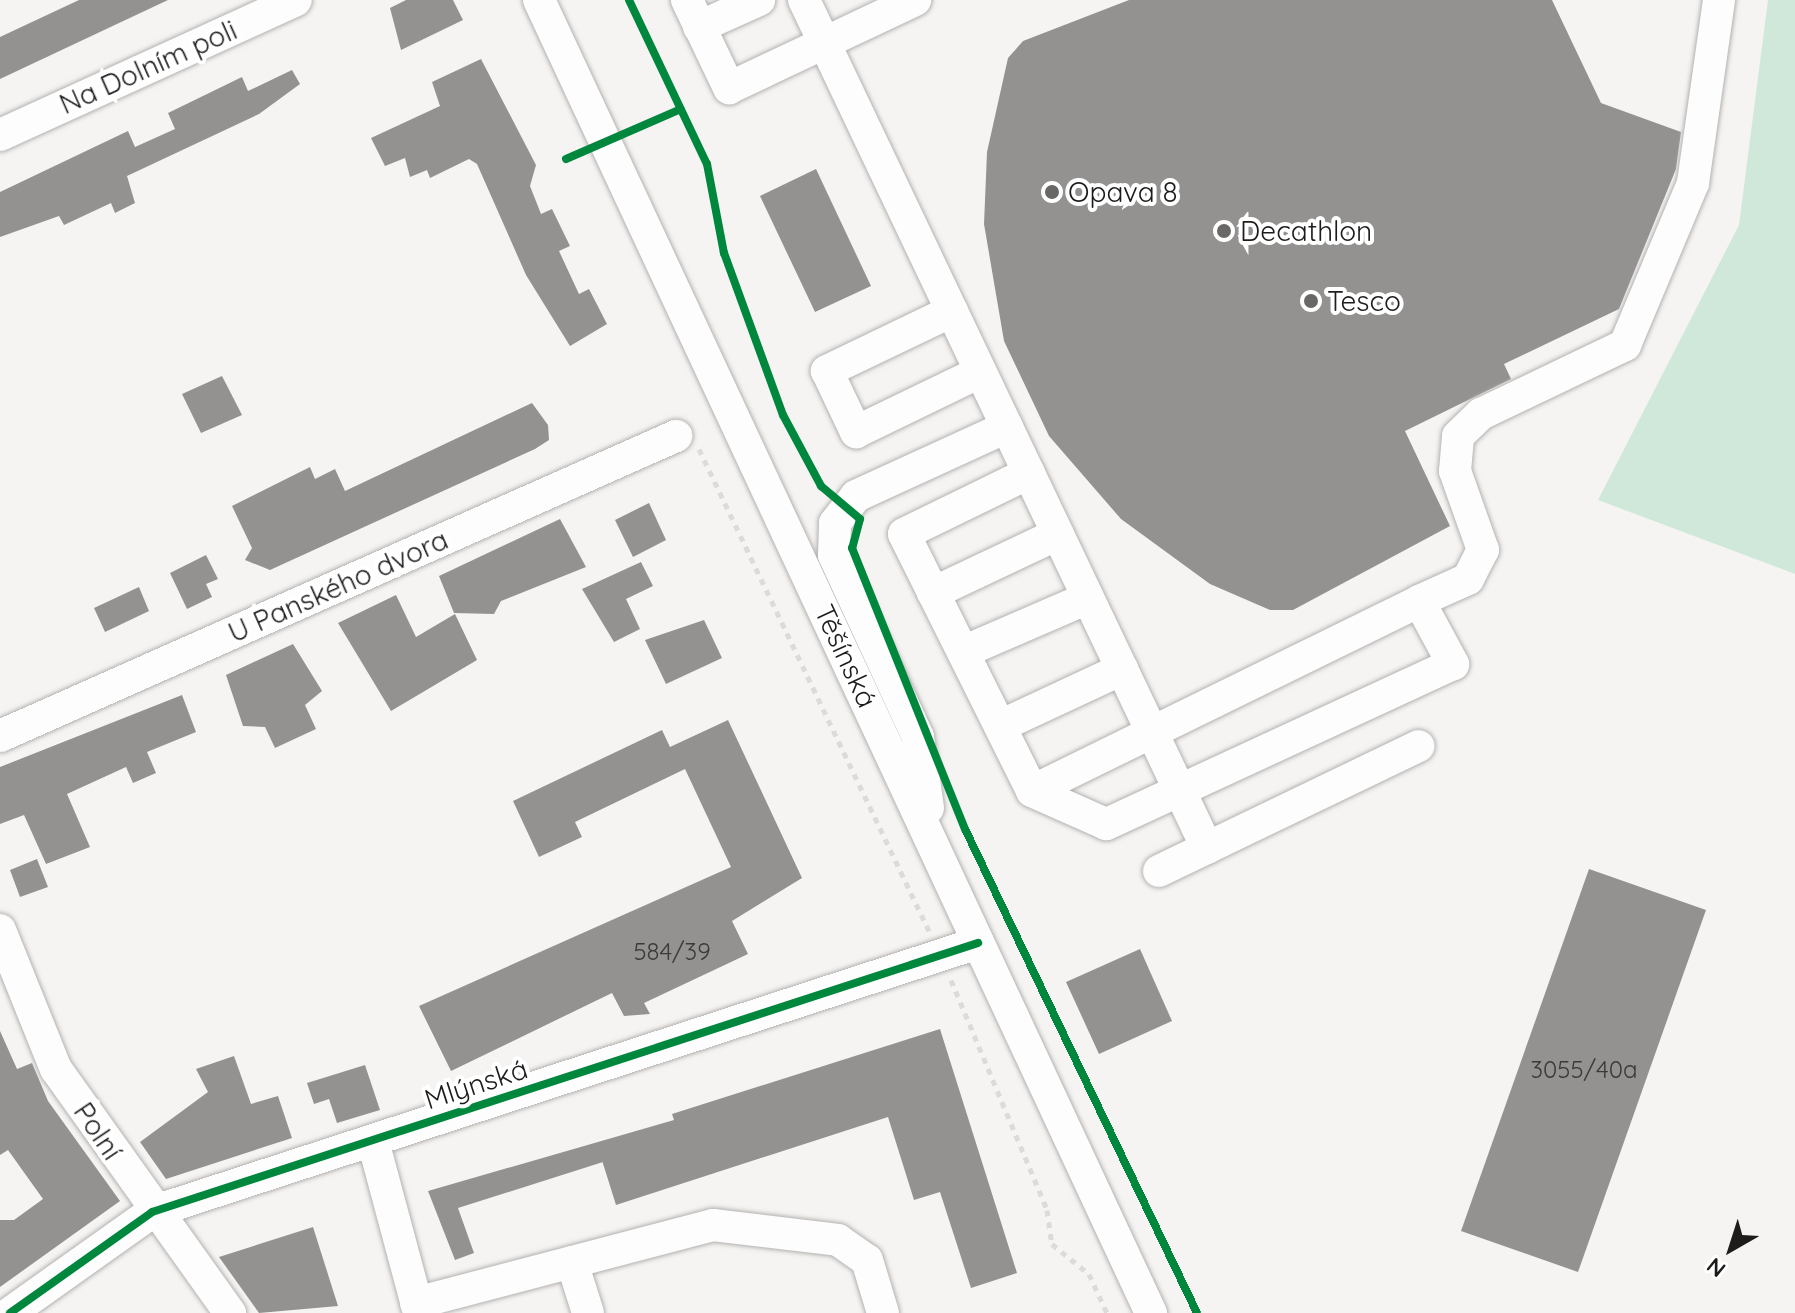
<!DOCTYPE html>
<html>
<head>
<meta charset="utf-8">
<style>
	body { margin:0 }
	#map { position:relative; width:1795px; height:1313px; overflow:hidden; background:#f6f4f2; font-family:Quicksand,sans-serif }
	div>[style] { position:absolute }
	.green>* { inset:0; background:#cfe8d9 }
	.building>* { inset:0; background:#949291 }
	.path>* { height:5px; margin-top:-2.5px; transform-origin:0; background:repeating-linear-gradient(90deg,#dcdbda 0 6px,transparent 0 12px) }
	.roads { filter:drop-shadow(0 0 2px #b3b2b1) drop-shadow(0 0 2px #b3b2b1) }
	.minor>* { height:32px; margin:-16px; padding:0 16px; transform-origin:16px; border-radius:16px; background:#fefdfd }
	.cycleway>* { height:8px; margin:-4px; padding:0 4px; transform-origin:4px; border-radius:4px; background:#00873e }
	.dots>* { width:22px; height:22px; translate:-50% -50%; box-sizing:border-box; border:4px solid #fff; border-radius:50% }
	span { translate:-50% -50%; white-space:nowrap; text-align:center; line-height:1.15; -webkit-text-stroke:8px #fff; paint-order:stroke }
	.number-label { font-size:24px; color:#3b3a38 }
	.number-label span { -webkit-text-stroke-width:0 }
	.street-label { font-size:28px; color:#1d1c1b }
	.poi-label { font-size:28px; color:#1d1c1b }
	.left { translate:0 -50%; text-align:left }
	.north { position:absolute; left:1691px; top:1209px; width:80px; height:80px; -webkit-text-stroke:6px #fff; paint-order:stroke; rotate:219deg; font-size:22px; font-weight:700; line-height:32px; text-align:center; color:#1d1c1b }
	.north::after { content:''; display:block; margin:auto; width:28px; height:36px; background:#1d1c1b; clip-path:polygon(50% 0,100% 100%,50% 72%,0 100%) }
</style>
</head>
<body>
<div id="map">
	<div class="green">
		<i style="clip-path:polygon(1768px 0,1795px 0,1795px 574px,1598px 500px,1739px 225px)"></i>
	</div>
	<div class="building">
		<i style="clip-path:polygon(79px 0,168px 0,0 79px,0 37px)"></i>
		<i style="clip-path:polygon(406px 0,453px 0,463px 20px,401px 50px,390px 8px)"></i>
		<i style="clip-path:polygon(1129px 0,1552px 0,1601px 103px,1681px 132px,1676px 169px,1619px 309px,1504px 364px,1511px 379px,1405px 431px,1450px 526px,1293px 610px,1270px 610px,1210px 584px,1121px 519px,1049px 436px,1004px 341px,984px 224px,987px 152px,1008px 58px,1023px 41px)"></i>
		<i style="clip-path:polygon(481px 59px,536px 165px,530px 186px,541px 214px,552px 209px,570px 246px,559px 251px,579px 294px,589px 289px,607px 324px,570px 346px,526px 275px,477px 164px,469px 159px,430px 178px,427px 170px,410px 177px,405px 158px,385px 166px,371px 138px,440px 106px,432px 82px)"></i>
		<i style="clip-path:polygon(292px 70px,300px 84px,259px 114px,127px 176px,135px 203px,115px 213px,111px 203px,64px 225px,59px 216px,0 237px,0 192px,128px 131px,135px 147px,175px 129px,168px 113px,242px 77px,248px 91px)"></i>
		<i style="clip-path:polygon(816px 169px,871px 286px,815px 312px,760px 196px)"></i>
		<i style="clip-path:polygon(222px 376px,242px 415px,201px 433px,182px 394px)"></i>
		<i style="clip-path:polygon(532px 403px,548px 425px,549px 440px,535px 449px,270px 570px,245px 560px,252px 548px,232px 506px,310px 467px,315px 479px,335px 469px,345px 491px)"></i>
		<i style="clip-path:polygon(649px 503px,666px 540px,633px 557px,615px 520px)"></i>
		<i style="clip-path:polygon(560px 519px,586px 567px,501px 601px,494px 614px,454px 613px,439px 576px)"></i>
		<i style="clip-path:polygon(206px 555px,218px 579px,206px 584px,212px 597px,187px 609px,170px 573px)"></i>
		<i style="clip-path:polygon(641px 562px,653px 586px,626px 599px,640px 629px,614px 642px,582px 589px)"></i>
		<i style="clip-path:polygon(139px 587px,149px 611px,105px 632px,94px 608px)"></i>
		<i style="clip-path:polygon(396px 595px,416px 637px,455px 614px,477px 660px,391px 711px,338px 623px)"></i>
		<i style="clip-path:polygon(704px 620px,722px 658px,666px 684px,645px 640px)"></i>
		<i style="clip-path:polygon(293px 644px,322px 691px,305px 705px,316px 729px,275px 748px,265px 727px,243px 726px,226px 675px)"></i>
		<i style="clip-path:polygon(182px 695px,196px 732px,147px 752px,156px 773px,133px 783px,126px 767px,67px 794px,90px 847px,46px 864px,24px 815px,0 824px,0 767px)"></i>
		<i style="clip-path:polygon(728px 720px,802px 878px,732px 921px,748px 954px,644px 1003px,650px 1014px,624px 1016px,612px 993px,451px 1071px,419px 1006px,731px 867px,685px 769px,575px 822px,582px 837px,539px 857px,513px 801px,662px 730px,670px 747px)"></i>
		<i style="clip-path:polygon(37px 859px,48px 887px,20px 897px,10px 870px)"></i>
		<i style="clip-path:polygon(1589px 869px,1706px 910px,1578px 1272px,1461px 1231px)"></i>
		<i style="clip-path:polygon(1140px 949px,1172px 1021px,1099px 1054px,1066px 982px)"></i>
		<i style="clip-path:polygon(940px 1029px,1017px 1273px,971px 1288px,940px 1192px,914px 1200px,888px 1117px,616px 1205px,600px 1154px,603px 1162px,458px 1208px,474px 1253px,455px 1260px,428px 1191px,674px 1120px,672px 1114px)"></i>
		<i style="clip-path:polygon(0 1031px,17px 1069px,32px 1063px,48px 1101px,120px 1201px,0 1287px,0 1220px,14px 1220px,43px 1199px,8px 1150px,0 1155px)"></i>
		<i style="clip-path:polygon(234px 1056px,251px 1104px,278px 1096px,292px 1138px,166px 1179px,140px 1142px,208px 1092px,196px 1069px)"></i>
		<i style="clip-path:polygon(365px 1065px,380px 1110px,337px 1123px,329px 1099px,314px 1104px,307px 1083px)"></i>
		<i style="clip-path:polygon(313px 1227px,338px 1306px,259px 1313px,219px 1257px)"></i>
	</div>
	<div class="path">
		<i style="left:699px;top:449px;width:534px;rotate:64.49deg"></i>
		<i style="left:951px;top:980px;width:249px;rotate:67.3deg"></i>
		<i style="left:1047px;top:1210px;width:34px;rotate:82deg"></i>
		<i style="left:1052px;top:1244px;width:48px;rotate:39deg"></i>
		<i style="left:1089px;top:1274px;width:43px;rotate:65.2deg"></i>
	</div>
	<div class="roads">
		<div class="minor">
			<i style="left:539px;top:0;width:1449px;rotate:65.01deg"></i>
			<i style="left:687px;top:0;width:98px;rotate:64.5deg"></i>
			<i style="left:729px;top:88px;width:206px;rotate:-25.3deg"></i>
			<i style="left:804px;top:0;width:939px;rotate:64.58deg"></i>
			<i style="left:699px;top:27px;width:66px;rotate:-24.2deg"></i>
			<i style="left:0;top:135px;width:325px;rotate:-24.5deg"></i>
			<i style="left:952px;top:311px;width:139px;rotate:154.4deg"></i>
			<i style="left:827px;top:371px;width:68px;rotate:64.6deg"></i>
			<i style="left:856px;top:432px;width:138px;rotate:-25.8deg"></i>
			<i style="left:1029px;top:473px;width:139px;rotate:154deg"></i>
			<i style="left:904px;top:534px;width:287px;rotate:63.5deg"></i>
			<i style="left:1032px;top:791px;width:431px;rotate:-26.1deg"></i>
			<i style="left:1419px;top:601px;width:72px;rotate:61.6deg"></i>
			<i style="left:1453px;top:664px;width:382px;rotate:155.2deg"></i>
			<i style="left:1106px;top:824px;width:81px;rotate:-156deg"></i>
			<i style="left:933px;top:593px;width:138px;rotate:-25.3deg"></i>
			<i style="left:1419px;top:601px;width:54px;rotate:-24.2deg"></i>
			<i style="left:1468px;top:579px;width:33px;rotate:-63deg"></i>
			<i style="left:1483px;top:550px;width:84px;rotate:-109.5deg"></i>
			<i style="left:1455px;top:471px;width:35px;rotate:-85deg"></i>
			<i style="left:1458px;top:436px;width:32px;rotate:-44deg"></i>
			<i style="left:1481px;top:414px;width:160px;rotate:-25.6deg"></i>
			<i style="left:1625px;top:345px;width:176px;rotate:-67.2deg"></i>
			<i style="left:1693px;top:183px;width:185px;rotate:-81.9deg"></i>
			<i style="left:963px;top:652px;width:136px;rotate:-23.4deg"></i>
			<i style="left:1000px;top:726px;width:135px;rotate:-25deg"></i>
			<i style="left:0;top:736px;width:740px;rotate:-23.93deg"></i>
			<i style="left:928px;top:808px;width:72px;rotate:-98deg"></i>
			<i style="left:918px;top:737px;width:200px;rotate:-114.8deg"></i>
			<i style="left:834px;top:555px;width:32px;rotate:-88deg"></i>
			<i style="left:835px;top:523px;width:34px;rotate:-52deg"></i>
			<i style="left:856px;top:496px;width:166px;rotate:-24.6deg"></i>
			<i style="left:1159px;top:871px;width:288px;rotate:-25.7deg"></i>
			<i style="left:0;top:930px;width:150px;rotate:68.1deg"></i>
			<i style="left:56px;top:1069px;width:300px;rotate:54.5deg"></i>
			<i style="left:373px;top:1141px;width:178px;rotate:75deg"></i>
			<i style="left:572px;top:1262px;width:53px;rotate:72.6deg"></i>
			<i style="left:416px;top:1303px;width:307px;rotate:-14.7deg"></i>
			<i style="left:713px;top:1225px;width:126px;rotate:6.8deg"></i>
			<i style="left:838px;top:1240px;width:35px;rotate:35deg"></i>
			<i style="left:867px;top:1260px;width:55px;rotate:73.2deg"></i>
			<i style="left:10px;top:1313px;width:174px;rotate:-35.4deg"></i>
			<i style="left:152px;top:1212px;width:869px;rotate:-18.04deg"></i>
		</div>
	</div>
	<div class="cycleway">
		<i style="left:629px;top:0;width:182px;rotate:64.6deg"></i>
		<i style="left:707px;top:164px;width:91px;rotate:79.2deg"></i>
		<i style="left:724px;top:253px;width:172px;rotate:70deg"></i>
		<i style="left:783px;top:415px;width:81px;rotate:61.8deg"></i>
		<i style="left:821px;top:486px;width:51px;rotate:40.2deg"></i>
		<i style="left:860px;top:519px;width:30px;rotate:105deg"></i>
		<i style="left:852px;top:548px;width:305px;rotate:68.1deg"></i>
		<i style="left:966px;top:831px;width:534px;rotate:64.39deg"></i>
		<i style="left:566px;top:159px;width:125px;rotate:-23.5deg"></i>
		<i style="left:10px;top:1313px;width:174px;rotate:-35.4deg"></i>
		<i style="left:152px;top:1212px;width:869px;rotate:-18.04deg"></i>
	</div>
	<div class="dots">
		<i style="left:1052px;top:192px;background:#696866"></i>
		<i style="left:1224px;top:231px;background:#696866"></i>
		<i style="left:1311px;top:301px;background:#696866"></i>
	</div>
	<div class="number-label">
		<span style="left:672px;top:952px">584/39</span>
		<span style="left:1584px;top:1070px">3055/40a</span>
	</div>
	<div class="street-label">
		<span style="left:148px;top:67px;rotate:-24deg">Na Dolním poli</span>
		<span style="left:338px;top:586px;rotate:-24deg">U Panského dvora</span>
		<span style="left:846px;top:656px;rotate:65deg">Těšínská</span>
		<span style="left:476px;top:1084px;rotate:-18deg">Mlýnská</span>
		<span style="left:98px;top:1131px;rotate:56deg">Polní</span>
	</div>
	<div class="poi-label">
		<span class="left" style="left:1068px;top:192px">Opava 8</span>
		<span class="left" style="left:1240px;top:231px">Decathlon</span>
		<span class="left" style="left:1327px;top:301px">Tesco</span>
	</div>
	<div class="north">N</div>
</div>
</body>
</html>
